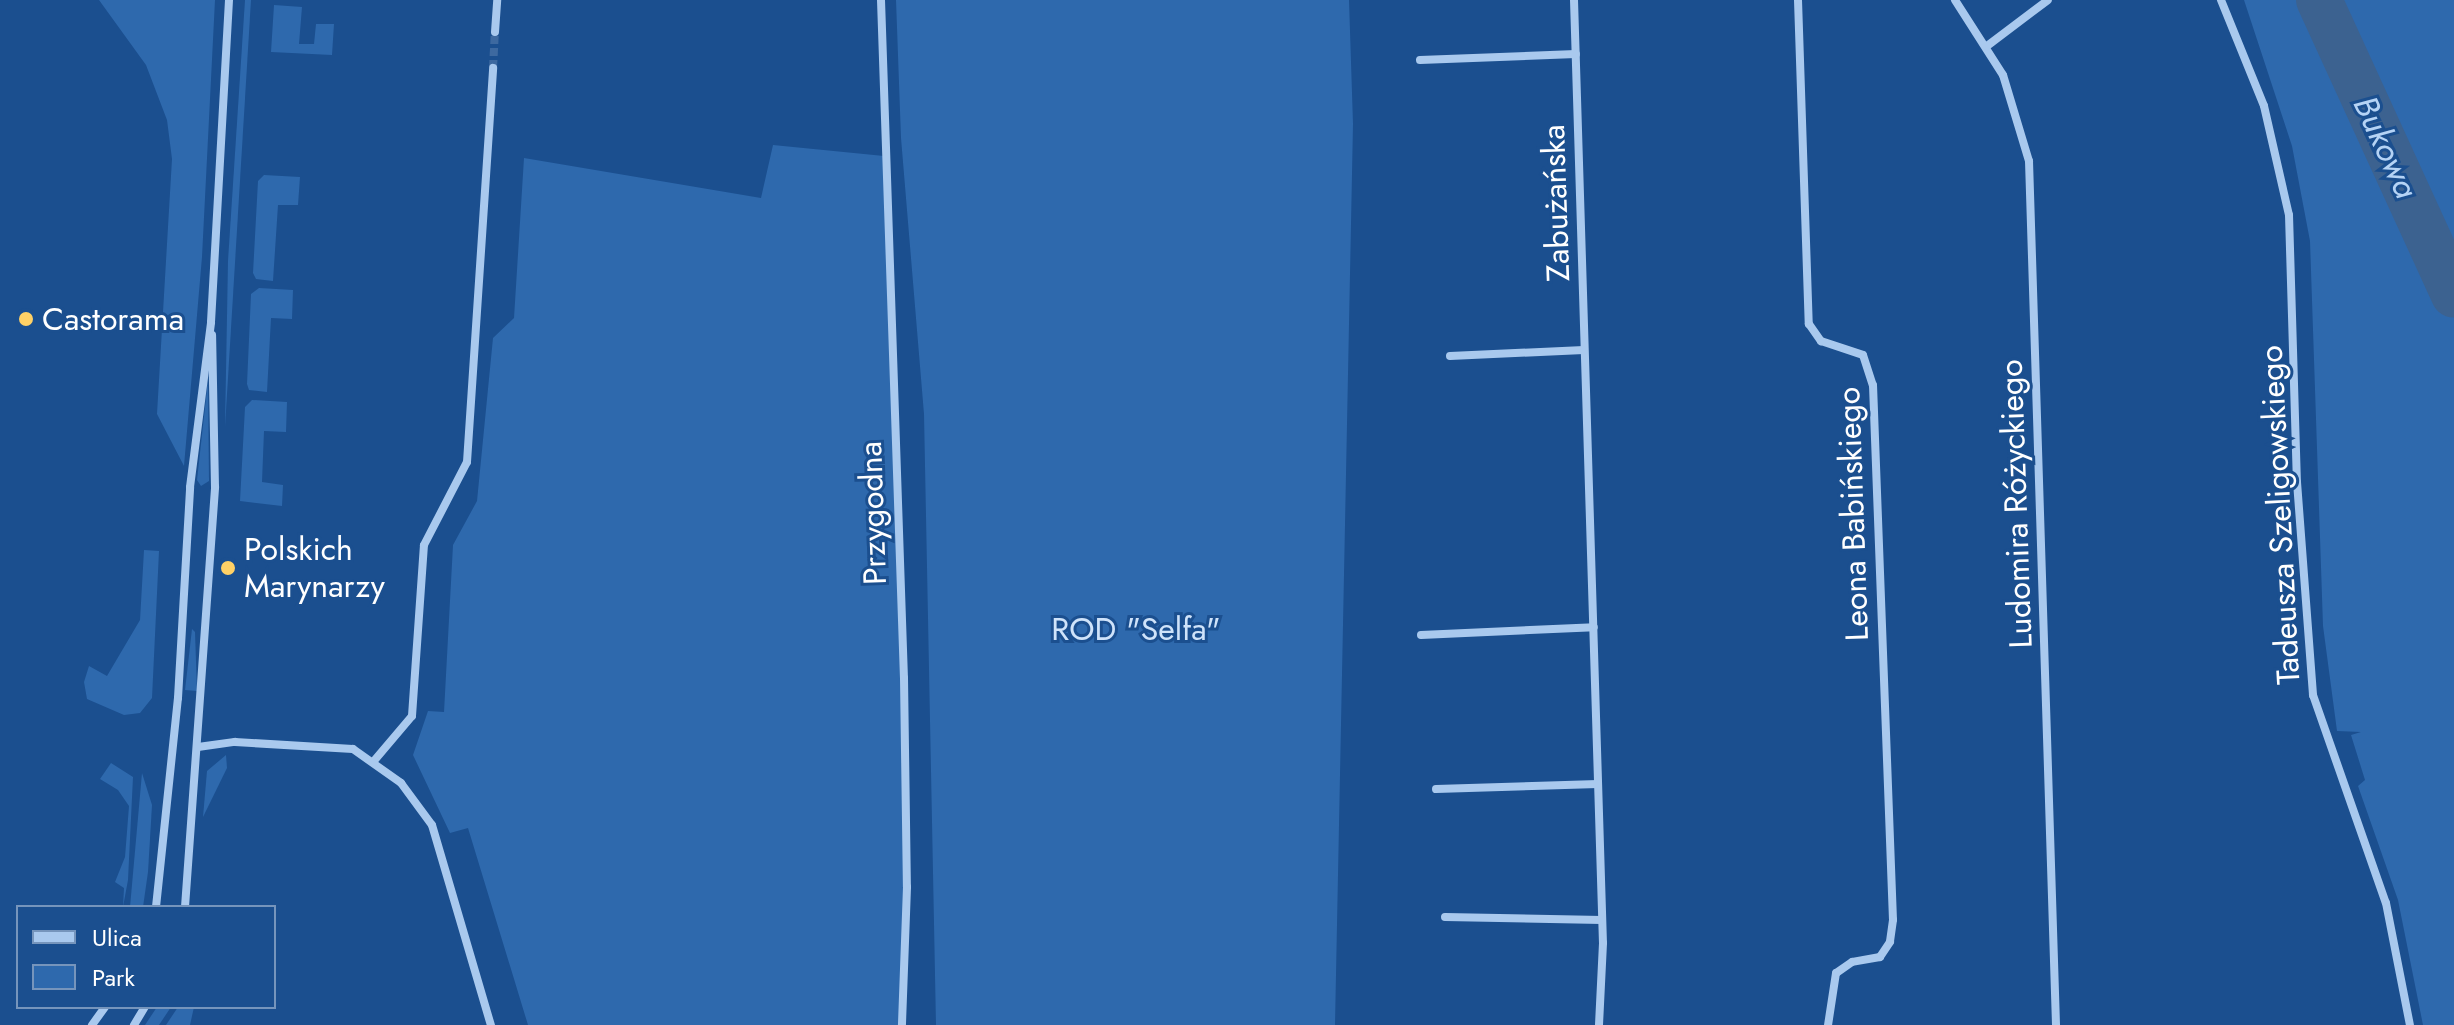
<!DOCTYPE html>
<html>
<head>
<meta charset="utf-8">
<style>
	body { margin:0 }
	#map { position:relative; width:2454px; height:1025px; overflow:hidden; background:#1b4f8f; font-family:Jost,sans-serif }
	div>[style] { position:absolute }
	.green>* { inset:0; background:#2e69ad }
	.river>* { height:46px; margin:-23px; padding:0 23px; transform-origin:23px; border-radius:23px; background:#3c6290 }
	.street-tunnel>* { height:8px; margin-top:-4px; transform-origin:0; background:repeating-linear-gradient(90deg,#3d69a0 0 8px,transparent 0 12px) }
	.street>* { height:8px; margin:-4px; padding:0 4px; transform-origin:4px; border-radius:4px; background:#a9c9ee }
	.dots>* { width:22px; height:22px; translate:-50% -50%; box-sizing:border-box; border:4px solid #1b4f8f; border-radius:50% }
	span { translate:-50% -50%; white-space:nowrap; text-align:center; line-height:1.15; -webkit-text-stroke:6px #1b4f8f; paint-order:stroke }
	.street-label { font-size:32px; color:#fff }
	.poi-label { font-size:32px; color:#fff }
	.left { translate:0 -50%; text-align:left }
	.park-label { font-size:32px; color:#cfe3fa }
	.water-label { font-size:34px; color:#b5d3f5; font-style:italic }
	.legend { position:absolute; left:16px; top:905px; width:260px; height:104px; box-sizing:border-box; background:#1b4f8f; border:2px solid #7695bc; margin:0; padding:10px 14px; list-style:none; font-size:24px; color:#fff }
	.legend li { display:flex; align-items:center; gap:16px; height:40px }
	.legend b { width:40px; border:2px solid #7695bc }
</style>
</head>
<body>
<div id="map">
	<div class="green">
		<i style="clip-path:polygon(99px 0,215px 0,202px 257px,184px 466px,157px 414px,172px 159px,167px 120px,146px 65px)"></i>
		<i style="clip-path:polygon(245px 0,251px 0,225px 427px,228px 261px)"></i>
		<i style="clip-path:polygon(896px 0,1349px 0,1353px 124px,1335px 1025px,936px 1025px,924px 414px,901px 138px)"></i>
		<i style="clip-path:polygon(2244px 0,2454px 0,2454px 1025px,2423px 1025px,2398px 900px,2358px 786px,2365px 780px,2351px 735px,2361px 732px,2337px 731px,2323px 626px,2310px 241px,2292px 146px)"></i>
		<i style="clip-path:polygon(274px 5px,302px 7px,299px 44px,314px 44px,316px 24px,334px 24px,332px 55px,271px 52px)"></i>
		<i style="clip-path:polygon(773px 145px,884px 156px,901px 609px,906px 949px,902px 1025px,528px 1025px,468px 828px,450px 833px,413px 755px,428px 711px,444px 712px,453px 545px,477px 501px,493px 338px,514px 318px,524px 158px,761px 198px)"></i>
		<i style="clip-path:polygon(264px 175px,300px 177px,298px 205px,278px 205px,273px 281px,256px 279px,253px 273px,258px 181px)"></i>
		<i style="clip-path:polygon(259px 288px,293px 290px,292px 319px,271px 318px,267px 392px,249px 390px,247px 384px,251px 294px)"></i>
		<i style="clip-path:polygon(208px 380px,209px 481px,201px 486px,197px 480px)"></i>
		<i style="clip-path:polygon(252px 400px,287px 402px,286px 432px,264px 431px,262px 482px,283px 485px,282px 506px,240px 501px,245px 407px)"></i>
		<i style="clip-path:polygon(144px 550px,159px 551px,152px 698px,140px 713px,124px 715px,87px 699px,84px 682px,89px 666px,107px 676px,140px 620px)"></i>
		<i style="clip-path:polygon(192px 629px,195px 632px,197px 691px,185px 690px)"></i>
		<i style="clip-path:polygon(226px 755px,227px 768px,203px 817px,207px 771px)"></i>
		<i style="clip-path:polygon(111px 763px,133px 777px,128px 880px,123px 907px,124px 888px,115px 882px,125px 857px,129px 806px,118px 790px,100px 779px)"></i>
		<i style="clip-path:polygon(142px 773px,152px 805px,148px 872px,143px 907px,130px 907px)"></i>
		<i style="clip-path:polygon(157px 1007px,171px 1007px,159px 1025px,145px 1025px)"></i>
		<i style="clip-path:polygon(178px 1007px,194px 1007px,190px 1025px,166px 1025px)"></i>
	</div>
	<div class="river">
		<i style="left:2319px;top:0;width:324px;rotate:65.4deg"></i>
	</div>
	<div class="street-tunnel">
		<i style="left:493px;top:68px;width:36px;rotate:-87deg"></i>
	</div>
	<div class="street">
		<i style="left:881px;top:0;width:678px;rotate:88.06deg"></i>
		<i style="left:904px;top:678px;width:209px;rotate:89.2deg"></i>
		<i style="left:907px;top:887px;width:138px;rotate:92.1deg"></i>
		<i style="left:1574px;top:0;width:943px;rotate:88.24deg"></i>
		<i style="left:1603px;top:943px;width:82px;rotate:92.8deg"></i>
		<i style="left:1798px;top:0;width:324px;rotate:88.1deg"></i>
		<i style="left:1809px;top:324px;width:21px;rotate:55deg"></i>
		<i style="left:1821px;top:341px;width:44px;rotate:18.4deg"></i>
		<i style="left:1863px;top:355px;width:32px;rotate:72deg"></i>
		<i style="left:1873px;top:385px;width:535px;rotate:87.86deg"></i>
		<i style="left:1893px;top:920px;width:22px;rotate:98deg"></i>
		<i style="left:1890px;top:942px;width:18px;rotate:124deg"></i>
		<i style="left:1880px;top:957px;width:28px;rotate:170deg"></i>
		<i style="left:1852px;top:962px;width:19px;rotate:145deg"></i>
		<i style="left:1836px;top:973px;width:53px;rotate:98.7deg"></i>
		<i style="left:1955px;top:0;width:89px;rotate:57.4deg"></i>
		<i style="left:2003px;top:75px;width:90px;rotate:73.2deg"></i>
		<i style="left:2029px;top:161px;width:864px;rotate:88.21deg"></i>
		<i style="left:2221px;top:0;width:114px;rotate:67.9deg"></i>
		<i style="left:2264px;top:106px;width:112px;rotate:77.1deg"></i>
		<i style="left:2289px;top:215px;width:267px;rotate:88.3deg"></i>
		<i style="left:2297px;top:482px;width:214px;rotate:85.7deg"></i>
		<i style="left:2313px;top:695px;width:220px;rotate:70.7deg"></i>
		<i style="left:2386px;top:903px;width:124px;rotate:78.9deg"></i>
		<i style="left:495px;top:32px;width:32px;rotate:-86deg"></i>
		<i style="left:1987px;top:46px;width:76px;rotate:-37deg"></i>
		<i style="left:1420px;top:60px;width:156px;rotate:-2.2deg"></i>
		<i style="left:1450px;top:356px;width:134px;rotate:-2.6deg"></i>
		<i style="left:1421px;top:635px;width:173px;rotate:-2.6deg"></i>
		<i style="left:198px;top:747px;width:37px;rotate:-8deg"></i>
		<i style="left:235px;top:742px;width:118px;rotate:3.4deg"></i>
		<i style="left:353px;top:749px;width:59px;rotate:35.3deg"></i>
		<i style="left:401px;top:783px;width:52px;rotate:53.6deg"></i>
		<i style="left:432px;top:825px;width:209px;rotate:73.6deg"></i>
		<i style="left:373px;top:762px;width:60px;rotate:-49.7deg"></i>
		<i style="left:412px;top:716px;width:171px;rotate:-86deg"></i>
		<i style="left:424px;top:545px;width:93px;rotate:-62.6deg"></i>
		<i style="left:467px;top:462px;width:395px;rotate:-86.2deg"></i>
		<i style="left:1436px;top:789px;width:162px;rotate:-1.8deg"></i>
		<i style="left:156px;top:907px;width:210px;rotate:-84deg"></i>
		<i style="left:178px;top:698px;width:211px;rotate:-86.7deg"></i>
		<i style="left:190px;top:487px;width:166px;rotate:-82.7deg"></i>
		<i style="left:211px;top:322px;width:323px;rotate:-86.8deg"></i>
		<i style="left:185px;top:907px;width:421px;rotate:-85.9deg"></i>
		<i style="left:215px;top:487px;width:152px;rotate:-91.1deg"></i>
		<i style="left:1445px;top:917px;width:157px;rotate:1.1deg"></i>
		<i style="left:92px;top:1025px;width:22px;rotate:-54deg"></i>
		<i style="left:134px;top:1025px;width:21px;rotate:-59deg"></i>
	</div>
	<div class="dots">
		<i style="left:26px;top:319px;background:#ffd166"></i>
		<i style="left:228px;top:568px;background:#ffd166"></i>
	</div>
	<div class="street-label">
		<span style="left:1556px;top:203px;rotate:-92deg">Zabużańska</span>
		<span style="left:2016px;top:504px;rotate:-92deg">Ludomira Różyckiego</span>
		<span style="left:873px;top:513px;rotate:-92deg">Przygodna</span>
		<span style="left:1853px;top:514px;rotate:-92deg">Leona Babińskiego</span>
		<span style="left:2280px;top:515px;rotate:-93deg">Tadeusza Szeligowskiego</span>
	</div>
	<div class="poi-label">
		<span class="left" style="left:42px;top:319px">Castorama</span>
		<span class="left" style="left:244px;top:568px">Polskich<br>Marynarzy</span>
	</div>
	<div class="park-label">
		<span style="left:1136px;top:629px">ROD "Selfa"</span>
	</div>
	<div class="water-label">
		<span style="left:2386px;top:147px;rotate:65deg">Bukowa</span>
	</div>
	<ul class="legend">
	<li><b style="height:10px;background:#a9c9ee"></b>Ulica</li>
	<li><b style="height:22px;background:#2e69ad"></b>Park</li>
	</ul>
</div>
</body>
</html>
